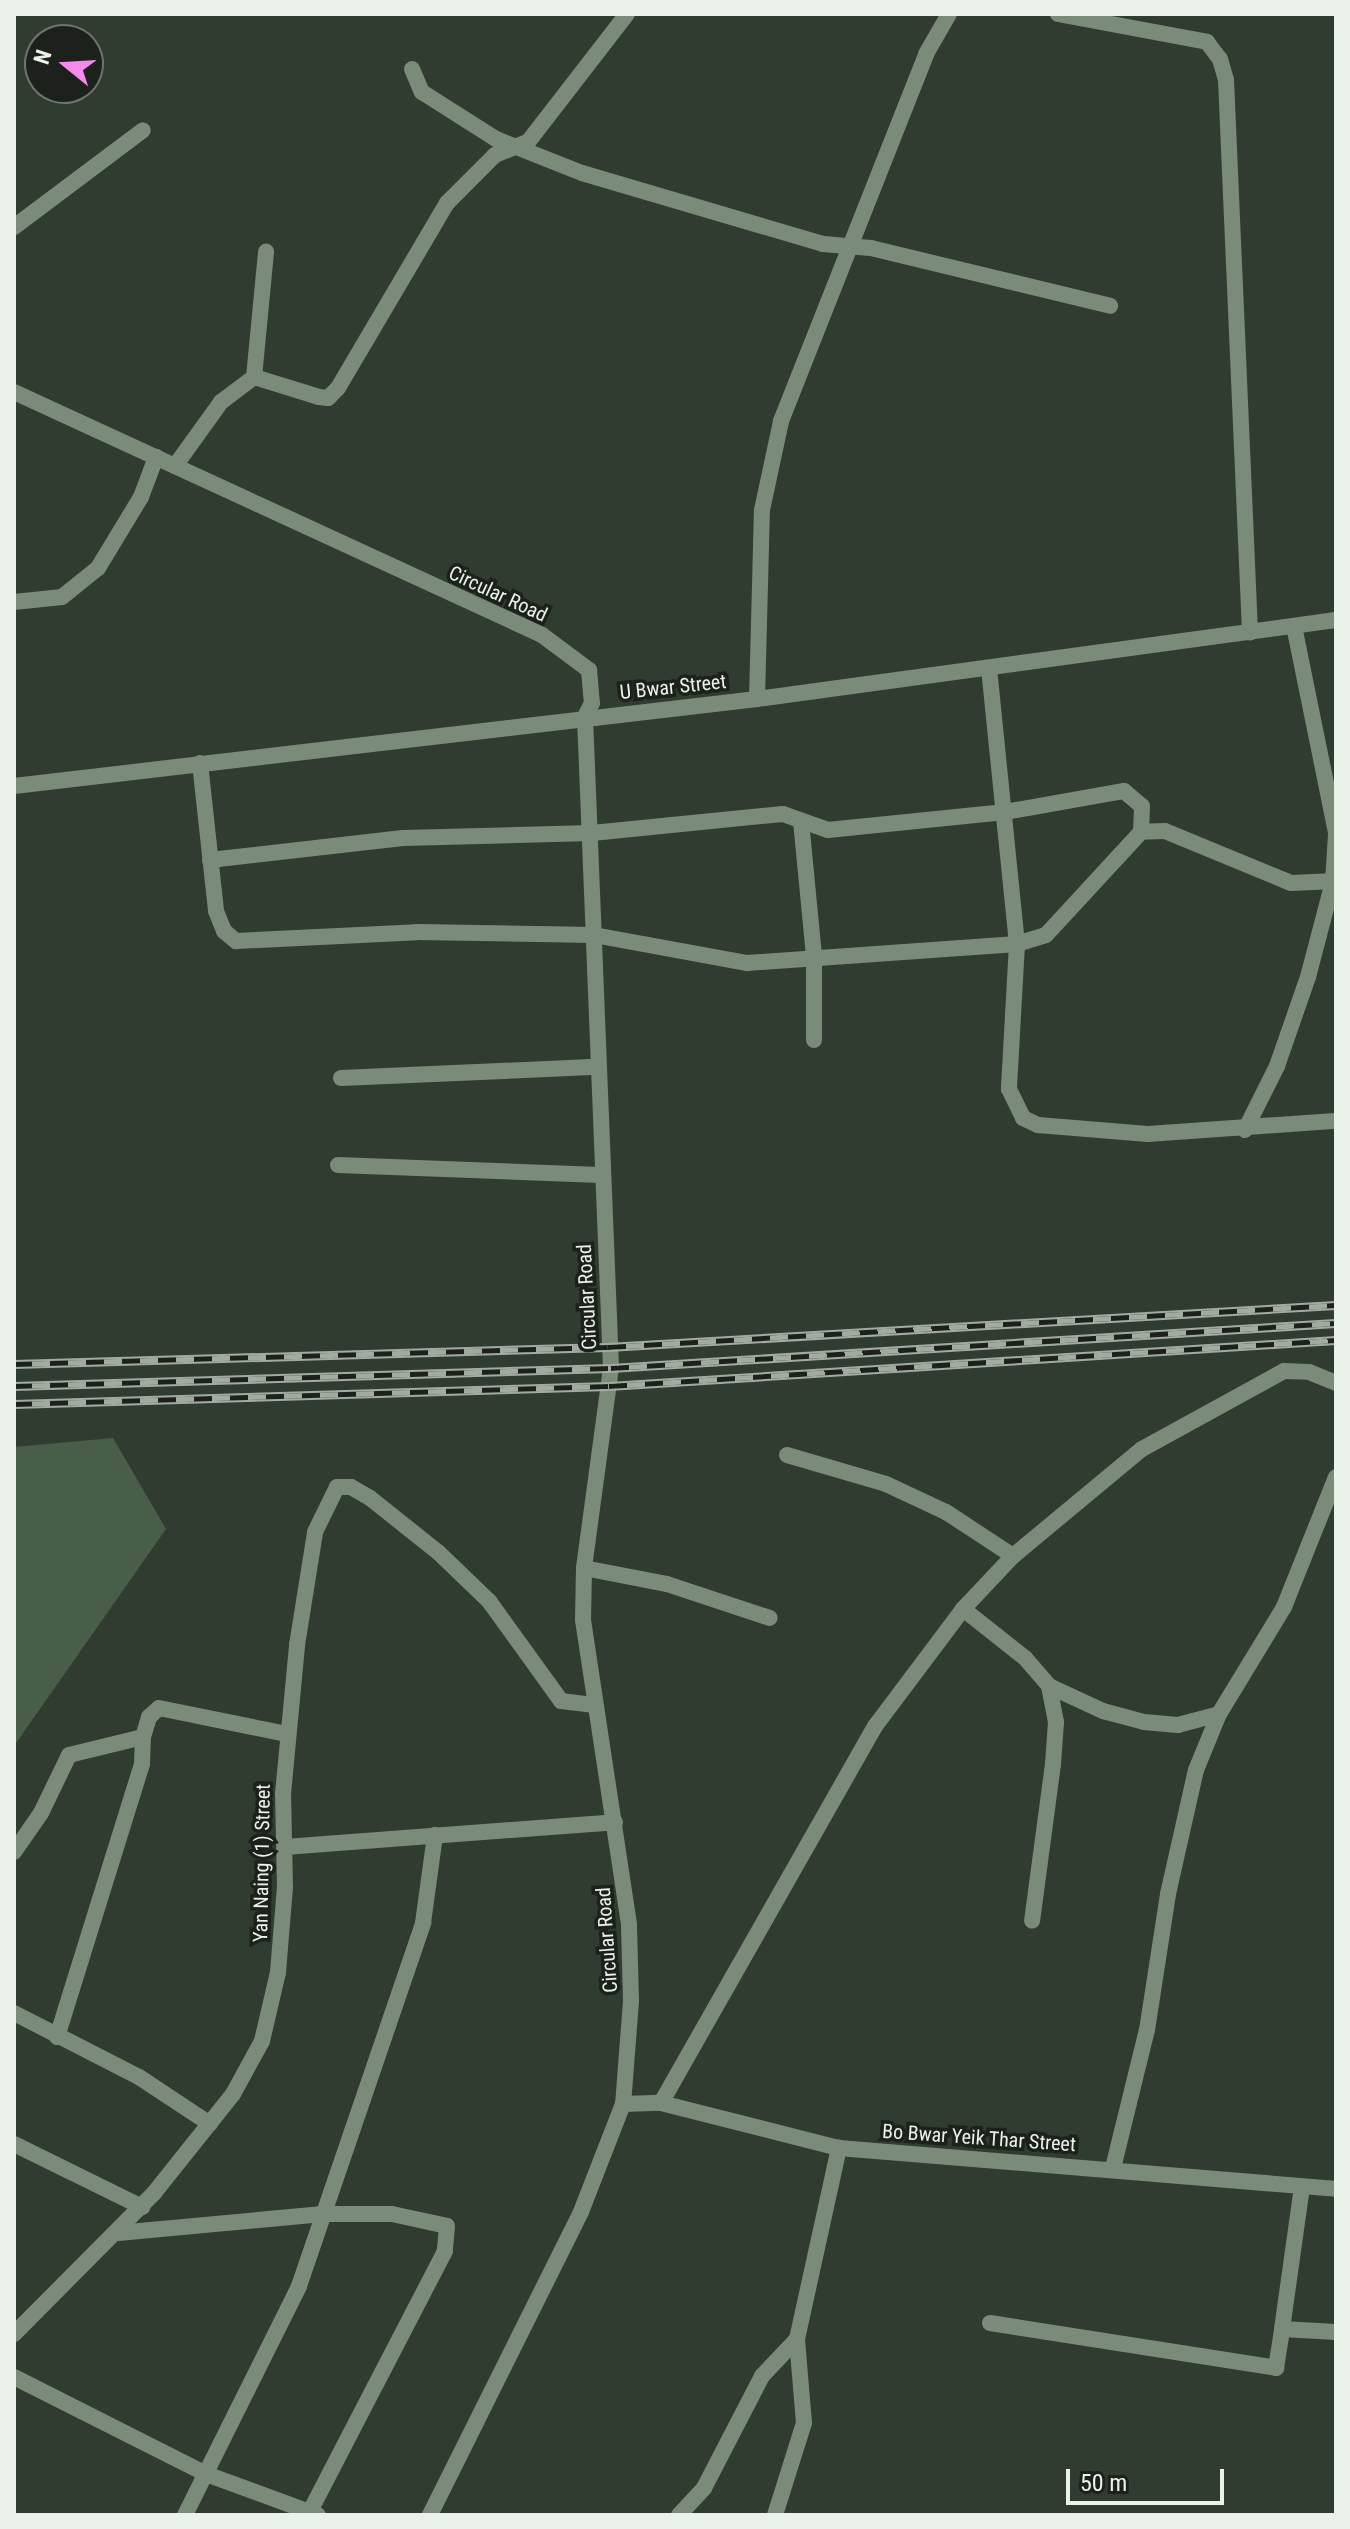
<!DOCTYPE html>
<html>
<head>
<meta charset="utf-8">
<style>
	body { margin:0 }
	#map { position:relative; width:1350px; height:2529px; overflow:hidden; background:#303c2f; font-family:"Roboto Condensed",sans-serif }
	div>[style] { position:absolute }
	.green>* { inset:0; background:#495e48 }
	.minor>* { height:16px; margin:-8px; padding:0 8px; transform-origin:8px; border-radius:8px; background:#7b8b7a }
	.tertiary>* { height:16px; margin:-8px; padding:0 8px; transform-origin:8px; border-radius:8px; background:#7b8b7a }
	.rail>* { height:9px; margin-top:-4.5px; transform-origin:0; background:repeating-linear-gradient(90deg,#1c211b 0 18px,#a2aba1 0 36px); box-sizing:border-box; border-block:2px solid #a2aba1 }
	span { translate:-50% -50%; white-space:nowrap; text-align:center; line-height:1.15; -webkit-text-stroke:7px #1c211b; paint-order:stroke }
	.street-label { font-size:20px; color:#ebf2ea }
	.frame { position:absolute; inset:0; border:16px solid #ebf2ea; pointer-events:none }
	.north { position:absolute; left:24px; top:24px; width:80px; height:80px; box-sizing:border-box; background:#1c211b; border:2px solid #6f756e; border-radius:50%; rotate:288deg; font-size:22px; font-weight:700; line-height:32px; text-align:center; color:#ebf2ea }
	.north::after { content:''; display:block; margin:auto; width:28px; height:36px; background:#f689ee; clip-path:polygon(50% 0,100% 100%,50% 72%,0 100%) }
	.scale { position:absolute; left:1066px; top:2469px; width:158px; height:36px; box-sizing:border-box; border:4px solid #ebf2ea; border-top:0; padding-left:10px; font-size:24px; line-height:28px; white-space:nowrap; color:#ebf2ea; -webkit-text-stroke:6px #1c211b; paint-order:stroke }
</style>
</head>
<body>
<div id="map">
	<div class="green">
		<i style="clip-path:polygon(113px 1438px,166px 1529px,14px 1746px,14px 1447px)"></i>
	</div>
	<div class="minor">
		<i style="left:1058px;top:14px;width:152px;rotate:10.6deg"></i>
		<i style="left:1207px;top:42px;width:21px;rotate:53deg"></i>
		<i style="left:1220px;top:59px;width:22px;rotate:74deg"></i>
		<i style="left:1226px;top:80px;width:553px;rotate:87.51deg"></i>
		<i style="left:412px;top:69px;width:25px;rotate:67deg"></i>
		<i style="left:422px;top:92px;width:88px;rotate:32.4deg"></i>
		<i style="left:496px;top:139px;width:92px;rotate:21.6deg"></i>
		<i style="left:582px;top:173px;width:251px;rotate:16.4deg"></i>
		<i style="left:823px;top:244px;width:48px;rotate:4.8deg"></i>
		<i style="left:871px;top:248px;width:246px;rotate:13.6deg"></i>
		<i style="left:14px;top:227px;width:161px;rotate:-36.9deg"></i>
		<i style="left:254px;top:377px;width:126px;rotate:-84.5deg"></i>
		<i style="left:175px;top:466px;width:79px;rotate:-54.3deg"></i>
		<i style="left:221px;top:402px;width:41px;rotate:-37.1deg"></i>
		<i style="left:254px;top:377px;width:68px;rotate:17.1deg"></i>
		<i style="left:319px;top:397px;width:9px;rotate:6deg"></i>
		<i style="left:328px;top:398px;width:14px;rotate:-45deg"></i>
		<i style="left:338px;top:388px;width:215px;rotate:-59.5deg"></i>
		<i style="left:447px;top:203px;width:68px;rotate:-45deg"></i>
		<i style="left:495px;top:155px;width:35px;rotate:-22deg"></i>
		<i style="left:528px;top:142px;width:162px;rotate:-52.3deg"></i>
		<i style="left:14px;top:602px;width:48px;rotate:-5.9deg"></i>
		<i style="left:62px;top:597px;width:46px;rotate:-38.9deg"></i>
		<i style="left:98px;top:568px;width:83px;rotate:-58.8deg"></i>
		<i style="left:141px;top:497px;width:43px;rotate:-69.4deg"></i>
		<i style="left:1294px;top:626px;width:210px;rotate:78.5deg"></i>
		<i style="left:757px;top:699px;width:189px;rotate:-88.5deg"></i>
		<i style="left:762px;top:510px;width:91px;rotate:-77.9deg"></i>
		<i style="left:781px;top:421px;width:395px;rotate:-68.4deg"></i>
		<i style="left:926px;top:54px;width:46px;rotate:-60.1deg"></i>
		<i style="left:200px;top:763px;width:149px;rotate:83.8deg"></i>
		<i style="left:216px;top:911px;width:22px;rotate:68deg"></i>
		<i style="left:224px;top:931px;width:16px;rotate:40deg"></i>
		<i style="left:236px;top:941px;width:181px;rotate:-2.8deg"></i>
		<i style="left:417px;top:932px;width:177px;rotate:1deg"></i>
		<i style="left:594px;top:935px;width:156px;rotate:10.4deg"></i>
		<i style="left:747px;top:963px;width:271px;rotate:-4deg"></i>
		<i style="left:1017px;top:944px;width:276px;rotate:-95.8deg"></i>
		<i style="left:801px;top:821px;width:137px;rotate:84.5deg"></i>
		<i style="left:814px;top:957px;width:83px;rotate:90deg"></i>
		<i style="left:210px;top:860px;width:194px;rotate:-6.5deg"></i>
		<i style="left:403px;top:838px;width:189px;rotate:-1.5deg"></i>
		<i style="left:592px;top:833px;width:192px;rotate:-5.7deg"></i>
		<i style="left:783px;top:814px;width:48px;rotate:19.6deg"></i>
		<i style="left:828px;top:830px;width:178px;rotate:-5.8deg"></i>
		<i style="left:1005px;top:812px;width:121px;rotate:-10deg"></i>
		<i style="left:1124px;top:791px;width:23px;rotate:40deg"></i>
		<i style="left:1142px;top:806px;width:26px;rotate:92deg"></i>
		<i style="left:1336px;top:881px;width:45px;rotate:177.5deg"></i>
		<i style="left:1291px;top:883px;width:136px;rotate:-157.6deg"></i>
		<i style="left:1165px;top:831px;width:24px;rotate:178deg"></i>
		<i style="left:1141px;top:832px;width:140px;rotate:132.7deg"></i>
		<i style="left:1046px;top:935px;width:30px;rotate:163deg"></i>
		<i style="left:1017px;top:944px;width:145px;rotate:93.2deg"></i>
		<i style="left:1009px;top:1089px;width:32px;rotate:64deg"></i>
		<i style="left:1023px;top:1118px;width:17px;rotate:25deg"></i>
		<i style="left:1038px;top:1125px;width:110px;rotate:4.7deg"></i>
		<i style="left:1148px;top:1134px;width:188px;rotate:-4deg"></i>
		<i style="left:341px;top:1078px;width:256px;rotate:-2.5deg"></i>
		<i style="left:1245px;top:1130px;width:72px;rotate:-63.4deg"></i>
		<i style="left:1277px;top:1066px;width:94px;rotate:-70.8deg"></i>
		<i style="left:1308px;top:977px;width:98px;rotate:-75.3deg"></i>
		<i style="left:1333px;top:882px;width:48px;rotate:-86.4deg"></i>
		<i style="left:338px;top:1165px;width:263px;rotate:2.2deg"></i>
		<i style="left:787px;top:1455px;width:103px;rotate:16.3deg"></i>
		<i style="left:886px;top:1484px;width:66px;rotate:25deg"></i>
		<i style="left:946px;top:1512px;width:80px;rotate:33.3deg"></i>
		<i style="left:584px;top:1568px;width:85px;rotate:10.9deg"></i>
		<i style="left:667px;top:1584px;width:108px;rotate:18.3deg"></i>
		<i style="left:963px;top:1609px;width:79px;rotate:38.3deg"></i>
		<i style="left:1025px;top:1658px;width:37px;rotate:49deg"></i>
		<i style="left:1049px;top:1686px;width:37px;rotate:79deg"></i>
		<i style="left:1056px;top:1722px;width:42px;rotate:94.1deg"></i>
		<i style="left:1053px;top:1764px;width:158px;rotate:97.6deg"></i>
		<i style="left:1049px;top:1686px;width:60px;rotate:24.8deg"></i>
		<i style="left:1103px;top:1711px;width:42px;rotate:15deg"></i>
		<i style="left:1144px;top:1722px;width:34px;rotate:5deg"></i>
		<i style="left:1178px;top:1725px;width:42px;rotate:-15deg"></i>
		<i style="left:285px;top:1847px;width:331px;rotate:-4.3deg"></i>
		<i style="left:14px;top:1852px;width:47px;rotate:-55.3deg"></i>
		<i style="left:41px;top:1813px;width:64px;rotate:-64.2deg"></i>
		<i style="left:69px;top:1755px;width:76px;rotate:-13.7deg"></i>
		<i style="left:143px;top:1737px;width:21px;rotate:-73deg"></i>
		<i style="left:149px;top:1717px;width:13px;rotate:-42deg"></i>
		<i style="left:159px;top:1708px;width:131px;rotate:11.5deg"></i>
		<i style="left:14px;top:2013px;width:140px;rotate:27.1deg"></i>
		<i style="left:139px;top:2077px;width:85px;rotate:33.5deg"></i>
		<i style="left:57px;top:2037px;width:286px;rotate:-72.7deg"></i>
		<i style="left:142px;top:1764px;width:27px;rotate:-88deg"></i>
		<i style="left:661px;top:2103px;width:435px;rotate:-60.4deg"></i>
		<i style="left:876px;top:1725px;width:145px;rotate:-53.1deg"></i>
		<i style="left:963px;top:1609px;width:73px;rotate:-46.7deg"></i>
		<i style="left:1013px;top:1556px;width:168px;rotate:-39.7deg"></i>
		<i style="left:1142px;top:1449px;width:162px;rotate:-28.8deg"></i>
		<i style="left:1284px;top:1371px;width:25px;rotate:2deg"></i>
		<i style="left:1309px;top:1372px;width:29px;rotate:22deg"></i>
		<i style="left:623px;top:2104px;width:38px;rotate:-2deg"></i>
		<i style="left:661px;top:2103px;width:184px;rotate:14.2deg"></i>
		<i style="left:839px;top:2148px;width:499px;rotate:4.7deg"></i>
		<i style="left:14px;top:2144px;width:143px;rotate:26.2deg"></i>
		<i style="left:1113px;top:2168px;width:142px;rotate:-76.2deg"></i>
		<i style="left:1147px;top:2030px;width:138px;rotate:-81.2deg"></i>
		<i style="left:1168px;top:1894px;width:127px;rotate:-77.3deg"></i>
		<i style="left:1196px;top:1770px;width:61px;rotate:-67.7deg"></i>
		<i style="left:1219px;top:1714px;width:125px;rotate:-58.7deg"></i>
		<i style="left:1284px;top:1607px;width:140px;rotate:-68.2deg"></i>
		<i style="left:118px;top:2233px;width:206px;rotate:-5.3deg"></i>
		<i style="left:323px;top:2214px;width:69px"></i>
		<i style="left:392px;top:2214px;width:56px;rotate:12.3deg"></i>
		<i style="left:447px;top:2226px;width:25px;rotate:95deg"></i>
		<i style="left:445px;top:2251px;width:297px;rotate:117.4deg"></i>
		<i style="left:990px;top:2323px;width:290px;rotate:8.9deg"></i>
		<i style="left:1276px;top:2368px;width:39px;rotate:-81deg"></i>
		<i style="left:1282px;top:2329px;width:54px;rotate:3.2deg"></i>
		<i style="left:1282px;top:2329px;width:144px;rotate:-82deg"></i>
		<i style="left:14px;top:2334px;width:199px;rotate:-45.2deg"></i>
		<i style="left:154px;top:2193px;width:127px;rotate:-51.4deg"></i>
		<i style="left:233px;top:2094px;width:60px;rotate:-61.3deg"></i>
		<i style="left:262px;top:2041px;width:71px;rotate:-76.9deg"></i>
		<i style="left:278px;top:1972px;width:85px;rotate:-85.3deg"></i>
		<i style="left:285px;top:1887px;width:93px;rotate:-91.2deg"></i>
		<i style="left:283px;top:1794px;width:150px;rotate:-84.6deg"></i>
		<i style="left:297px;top:1645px;width:114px;rotate:-80.9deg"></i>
		<i style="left:315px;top:1532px;width:50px;rotate:-63.9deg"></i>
		<i style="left:337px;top:1487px;width:14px"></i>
		<i style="left:351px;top:1487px;width:22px;rotate:30deg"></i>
		<i style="left:370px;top:1498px;width:87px;rotate:38.5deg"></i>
		<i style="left:438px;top:1552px;width:71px;rotate:43.9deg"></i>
		<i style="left:489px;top:1601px;width:123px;rotate:54.2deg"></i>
		<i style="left:561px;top:1701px;width:32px;rotate:7deg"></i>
		<i style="left:14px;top:2377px;width:215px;rotate:26.8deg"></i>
		<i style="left:206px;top:2474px;width:119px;rotate:20.1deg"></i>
		<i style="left:185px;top:2515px;width:256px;rotate:-63.5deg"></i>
		<i style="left:299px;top:2286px;width:384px;rotate:-71.1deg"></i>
		<i style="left:423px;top:1923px;width:89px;rotate:-82.2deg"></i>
		<i style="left:679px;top:2515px;width:37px;rotate:-47deg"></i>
		<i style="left:704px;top:2488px;width:126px;rotate:-62.6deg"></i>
		<i style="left:762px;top:2376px;width:51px;rotate:-46.6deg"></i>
		<i style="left:797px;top:2339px;width:196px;rotate:-77.6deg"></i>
		<i style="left:775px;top:2515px;width:96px;rotate:-72.5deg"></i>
		<i style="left:804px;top:2423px;width:84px;rotate:-94.8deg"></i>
	</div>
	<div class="tertiary">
		<i style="left:14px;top:392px;width:581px;rotate:24.71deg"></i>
		<i style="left:542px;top:635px;width:59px;rotate:36.7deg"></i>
		<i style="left:589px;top:670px;width:33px;rotate:85deg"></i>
		<i style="left:592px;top:703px;width:16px;rotate:117deg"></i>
		<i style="left:585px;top:717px;width:652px;rotate:87.71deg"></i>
		<i style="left:611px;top:1368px;width:202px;rotate:97.7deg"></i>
		<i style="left:584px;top:1568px;width:52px;rotate:91.1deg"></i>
		<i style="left:583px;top:1620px;width:308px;rotate:81.4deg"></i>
		<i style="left:629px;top:1925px;width:76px;rotate:88.5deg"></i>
		<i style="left:631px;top:2001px;width:103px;rotate:94.4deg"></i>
		<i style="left:623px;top:2104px;width:116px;rotate:111.3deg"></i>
		<i style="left:581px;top:2212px;width:339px;rotate:116.5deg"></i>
		<i style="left:14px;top:786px;width:748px;rotate:-6.68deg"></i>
		<i style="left:757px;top:699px;width:584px;rotate:-7.77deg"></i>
	</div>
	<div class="rail">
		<i style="left:14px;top:1364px;width:594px;rotate:-1.64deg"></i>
		<i style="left:608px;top:1347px;width:729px;rotate:-3.3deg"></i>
		<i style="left:14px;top:1386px;width:597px;rotate:-1.73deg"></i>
		<i style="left:611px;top:1368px;width:726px;rotate:-3.55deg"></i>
		<i style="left:14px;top:1404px;width:595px;rotate:-1.73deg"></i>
		<i style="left:609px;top:1386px;width:728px;rotate:-3.62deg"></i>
	</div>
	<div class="street-label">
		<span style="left:498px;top:594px;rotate:25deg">Circular Road</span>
		<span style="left:673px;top:687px;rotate:-6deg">U Bwar Street</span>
		<span style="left:587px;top:1297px;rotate:-93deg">Circular Road</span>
		<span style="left:262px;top:1863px;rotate:-89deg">Yan Naing (1) Street</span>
		<span style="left:607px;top:1940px;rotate:-94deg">Circular Road</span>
		<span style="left:979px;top:2138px;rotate:4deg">Bo Bwar Yeik Thar Street</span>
	</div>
	<div class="frame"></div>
	<div class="north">N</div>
	<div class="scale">50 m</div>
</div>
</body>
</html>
